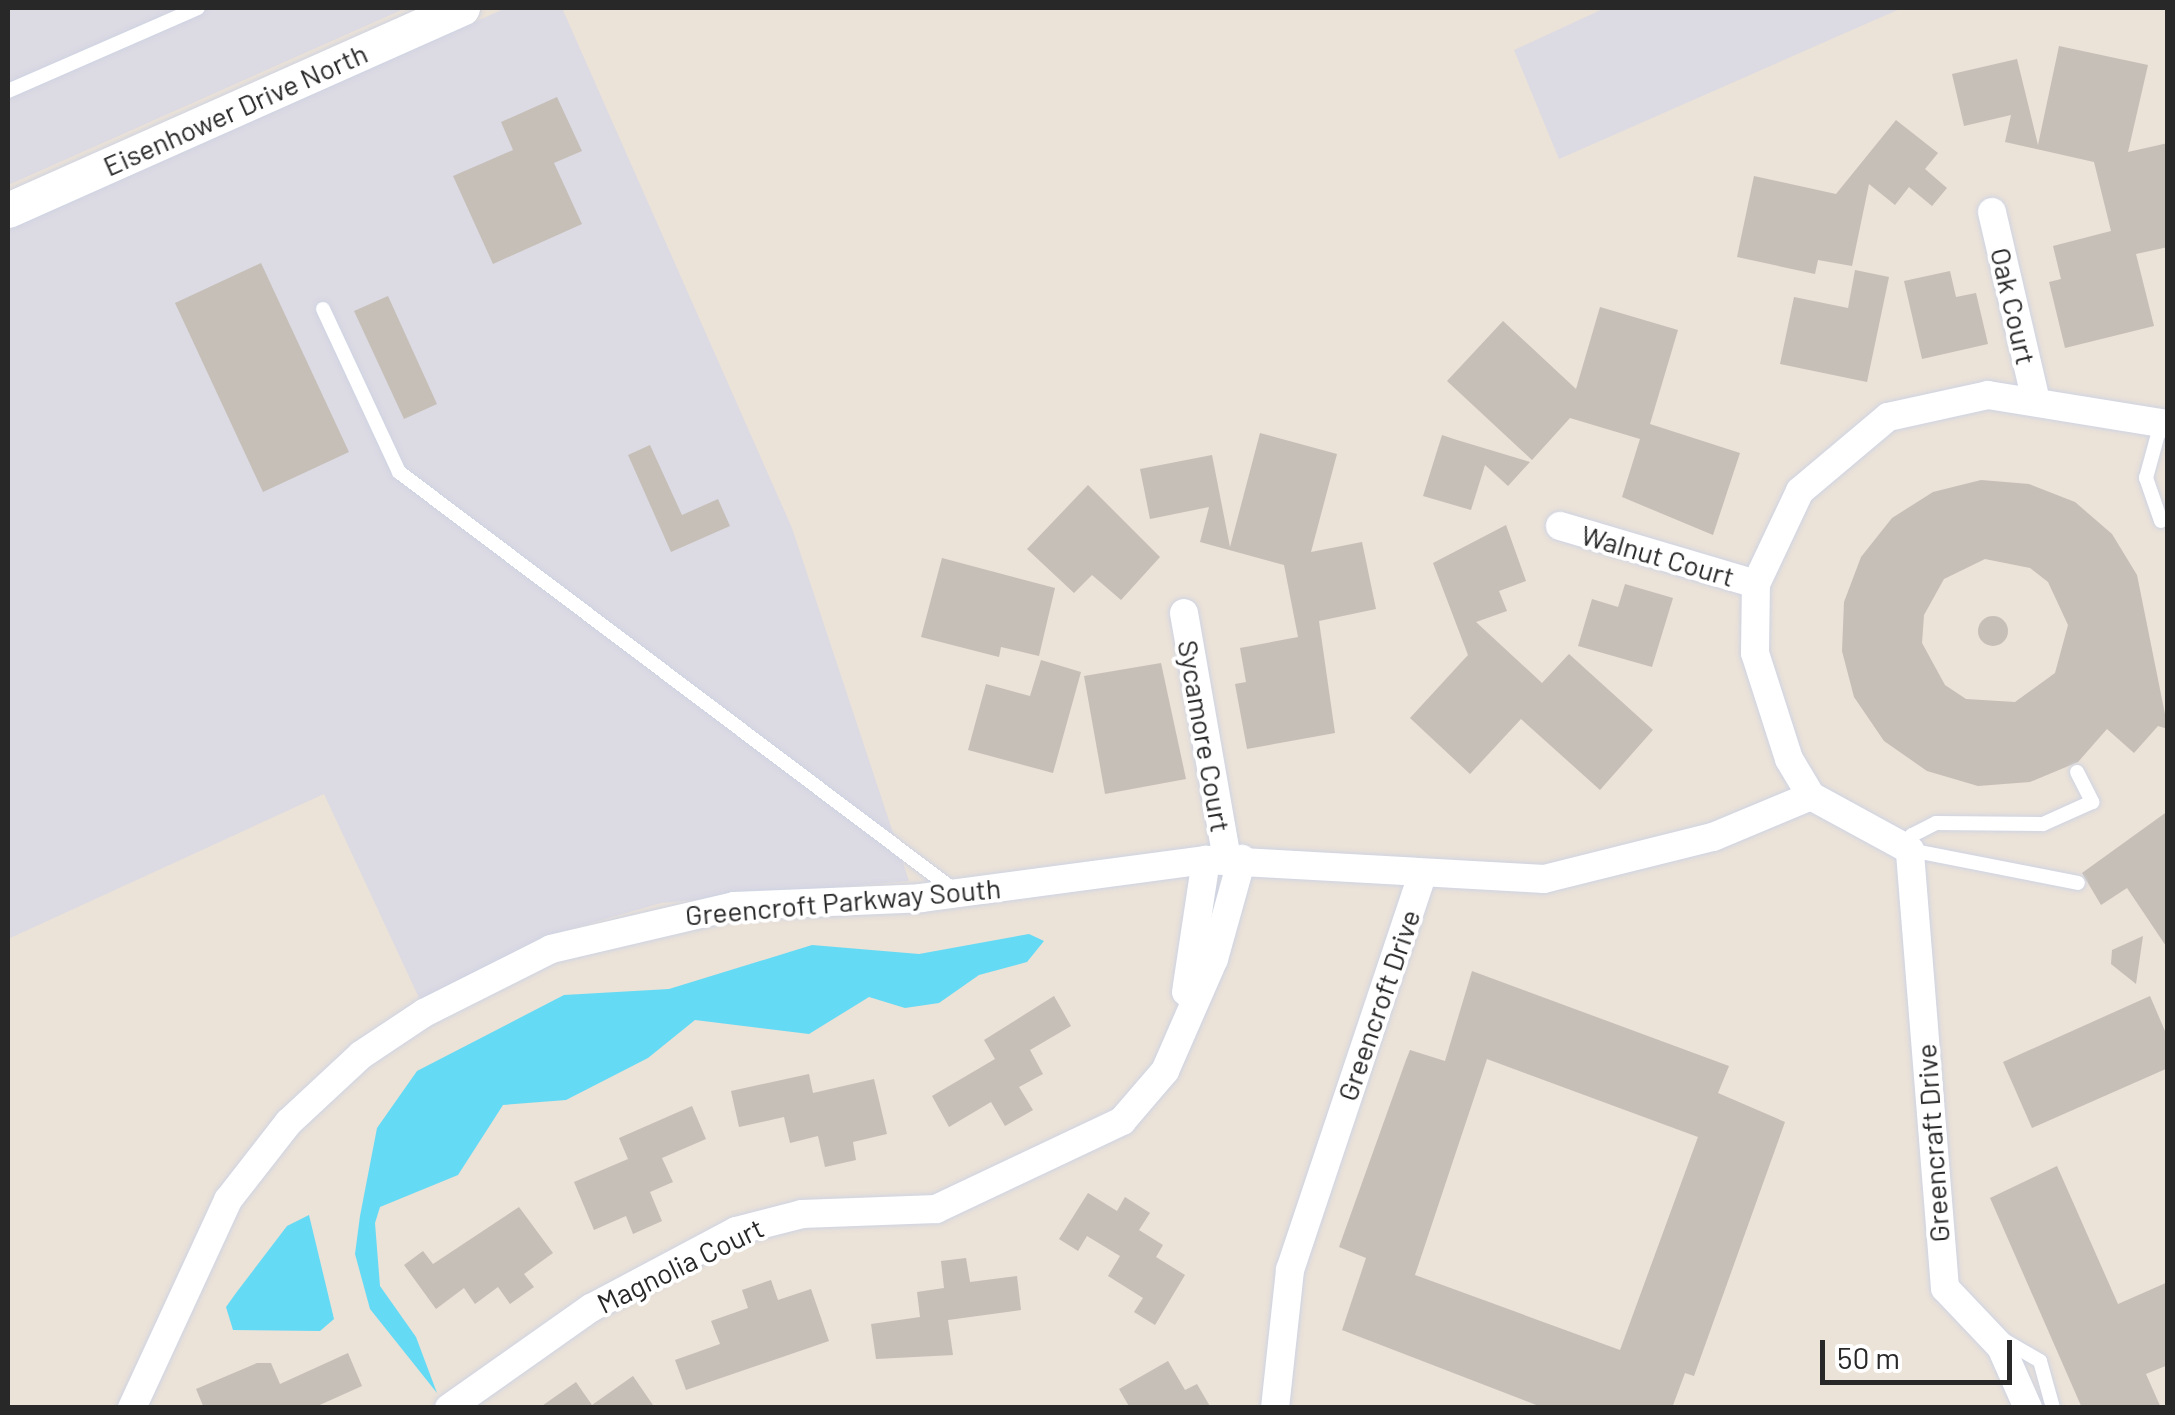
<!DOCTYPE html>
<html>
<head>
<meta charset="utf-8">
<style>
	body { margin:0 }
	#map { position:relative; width:2175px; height:1415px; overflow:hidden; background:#ebe2d8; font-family:Barlow,sans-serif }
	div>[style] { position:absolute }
	.industrial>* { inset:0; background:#dcdae3 }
	.water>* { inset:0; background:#65daf4 }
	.building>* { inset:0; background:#c6bfb8 }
	.round { border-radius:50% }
	.roads { filter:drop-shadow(0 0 2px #ced3e2) drop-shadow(0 0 2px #ced3e2) }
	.service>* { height:14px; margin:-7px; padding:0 7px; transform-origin:7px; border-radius:7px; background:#fff }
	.minor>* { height:28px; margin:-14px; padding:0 14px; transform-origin:14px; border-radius:14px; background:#fff }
	.tertiary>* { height:35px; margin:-17.5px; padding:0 17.5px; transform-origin:17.5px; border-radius:17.5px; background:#fff }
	span { translate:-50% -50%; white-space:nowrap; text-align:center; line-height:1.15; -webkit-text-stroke:8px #fff; paint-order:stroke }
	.street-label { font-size:28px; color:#282828 }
	.frame { position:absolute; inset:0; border:10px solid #282828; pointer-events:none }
	.scale { position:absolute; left:1820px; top:1340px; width:192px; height:45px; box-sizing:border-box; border:5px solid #282828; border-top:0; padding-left:12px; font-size:30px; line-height:35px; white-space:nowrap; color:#282828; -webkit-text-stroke:8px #fff; paint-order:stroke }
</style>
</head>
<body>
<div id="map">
	<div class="industrial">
		<i style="clip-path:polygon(8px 8px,406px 8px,8px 185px)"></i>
		<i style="clip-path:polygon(506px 8px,562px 8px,792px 528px,909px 881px,661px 903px,546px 936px,420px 1000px,324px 794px,8px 939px,8px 216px,61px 206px)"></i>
		<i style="clip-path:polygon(1605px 8px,1902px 8px,1559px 159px,1514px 50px)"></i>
	</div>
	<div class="water">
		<i style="clip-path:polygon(1029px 934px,1044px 941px,1027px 962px,979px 975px,939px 1003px,905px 1008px,869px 997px,809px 1034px,695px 1020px,648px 1058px,566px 1100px,503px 1105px,458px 1175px,380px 1207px,375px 1223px,380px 1286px,416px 1337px,437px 1393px,370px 1309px,355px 1254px,360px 1216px,377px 1128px,417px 1071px,564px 995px,669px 989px,812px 945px,919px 954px)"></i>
		<i style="clip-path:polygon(309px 1215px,334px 1319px,320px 1331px,233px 1330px,226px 1307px,236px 1293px,287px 1226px)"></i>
	</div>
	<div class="building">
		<i style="clip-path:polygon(2059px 46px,2148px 65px,2128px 152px,2168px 143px,2168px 247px,2136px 254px,2154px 326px,2065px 348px,2049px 282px,2061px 279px,2053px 246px,2111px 231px,2094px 162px,2005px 142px,2011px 115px,1964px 126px,1952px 74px,2017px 59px,2038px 145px)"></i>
		<i style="clip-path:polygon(557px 97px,582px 151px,554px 163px,582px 224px,493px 264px,453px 176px,513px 150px,501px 122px)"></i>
		<i style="clip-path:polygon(1896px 120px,1938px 153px,1925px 169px,1947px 188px,1932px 206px,1909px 187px,1895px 205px,1869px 184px,1852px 266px,1818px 260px,1815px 274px,1737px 257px,1754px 176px,1836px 194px)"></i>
		<i style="clip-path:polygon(261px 263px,349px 452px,263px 492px,175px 303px)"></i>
		<i style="clip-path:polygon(1855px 270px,1889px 277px,1867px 382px,1780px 364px,1794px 297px,1848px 308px)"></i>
		<i style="clip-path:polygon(1950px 271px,1956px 297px,1976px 293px,1988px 344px,1922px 359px,1904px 281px)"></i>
		<i style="clip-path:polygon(388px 296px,437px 404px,404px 419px,354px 311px)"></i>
		<i style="clip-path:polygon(1600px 307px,1678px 330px,1650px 424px,1740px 453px,1713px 535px,1622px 497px,1640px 439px,1570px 418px,1532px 460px,1447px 381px,1503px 321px,1576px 389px)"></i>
		<i style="clip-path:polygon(1260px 433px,1337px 454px,1311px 552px,1362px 542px,1376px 609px,1319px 621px,1335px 733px,1247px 749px,1235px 684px,1246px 682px,1240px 648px,1298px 637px,1284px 565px,1200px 542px,1209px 507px,1150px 519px,1140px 469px,1212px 455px,1230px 547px)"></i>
		<i style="clip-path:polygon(1442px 435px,1457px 440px,1530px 462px,1508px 486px,1485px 465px,1471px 510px,1423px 496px)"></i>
		<i style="clip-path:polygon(650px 445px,682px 515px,718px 499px,730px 526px,671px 552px,628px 455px)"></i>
		<i style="clip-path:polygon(evenodd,1981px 480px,2029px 484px,2075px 502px,2112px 534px,2137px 575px,2168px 729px,2158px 726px,2134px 753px,2107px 729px,2078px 762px,2030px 782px,1978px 786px,1927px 771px,1884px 741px,1854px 697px,1842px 651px,1844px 602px,1861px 557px,1892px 518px,1933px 492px,1981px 480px,1985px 559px,2030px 568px,2048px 582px,2068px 625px,2055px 673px,2015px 702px,1966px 699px,1945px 685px,1922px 643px,1924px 615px,1944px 579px,1985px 559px)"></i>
		<i style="clip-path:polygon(1088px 485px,1160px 557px,1121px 600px,1092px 575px,1074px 593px,1027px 549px)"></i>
		<i style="clip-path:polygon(1506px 525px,1526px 581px,1499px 591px,1507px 611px,1476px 622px,1542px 683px,1569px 654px,1653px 730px,1600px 790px,1521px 719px,1470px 774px,1410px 718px,1468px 655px,1433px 563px)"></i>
		<i style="clip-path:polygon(942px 558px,1055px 588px,1039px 656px,1001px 647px,999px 657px,921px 637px)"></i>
		<i style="clip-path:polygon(1625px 584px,1673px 598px,1652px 667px,1578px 646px,1592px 599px,1618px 607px)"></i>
		<i class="round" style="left:1978px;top:616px;width:30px;height:30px"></i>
		<i style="clip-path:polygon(1041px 660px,1081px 672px,1053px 773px,968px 750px,986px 684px,1030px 696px)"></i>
		<i style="clip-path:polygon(1161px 663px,1186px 779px,1105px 794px,1084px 676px)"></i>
		<i style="clip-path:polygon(2168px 811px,2168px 949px,2127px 888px,2101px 905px,2082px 873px)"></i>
		<i style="clip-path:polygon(2143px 936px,2136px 984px,2111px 964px,2112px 950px)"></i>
		<i style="clip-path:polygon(evenodd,1472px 971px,1729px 1066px,1718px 1093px,1785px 1122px,1694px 1376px,1685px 1373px,1672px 1408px,1544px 1408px,1342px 1330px,1366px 1258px,1339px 1247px,1406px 1060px,1410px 1050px,1445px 1061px,1472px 971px,1487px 1059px,1698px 1137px,1620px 1350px,1415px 1275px,1487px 1059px)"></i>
		<i style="clip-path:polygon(1054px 996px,1071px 1026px,1030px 1050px,1043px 1074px,1019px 1087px,1033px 1110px,1005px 1126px,991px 1102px,949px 1127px,932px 1096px,995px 1059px,984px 1040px)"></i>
		<i style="clip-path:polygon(2150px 996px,2168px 1038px,2168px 1068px,2032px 1128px,2003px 1062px)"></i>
		<i style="clip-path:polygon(809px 1074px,813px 1093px,874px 1079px,887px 1134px,853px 1142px,856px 1160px,825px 1167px,818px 1136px,790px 1143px,784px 1117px,739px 1127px,731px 1091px)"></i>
		<i style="clip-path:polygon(692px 1106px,706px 1139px,662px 1158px,673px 1182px,650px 1192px,662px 1221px,633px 1234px,626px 1216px,594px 1230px,574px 1182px,628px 1159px,619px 1138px)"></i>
		<i style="clip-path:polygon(2057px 1166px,2118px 1304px,2168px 1282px,2168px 1365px,2146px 1374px,2161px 1408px,2082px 1408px,1990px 1198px)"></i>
		<i style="clip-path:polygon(1088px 1193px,1117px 1211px,1125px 1197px,1150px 1213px,1139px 1230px,1163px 1245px,1156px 1257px,1185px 1275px,1155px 1325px,1134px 1312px,1143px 1298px,1108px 1276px,1120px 1256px,1087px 1236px,1078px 1251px,1059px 1239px)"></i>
		<i style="clip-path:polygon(519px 1207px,553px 1253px,524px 1274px,534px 1287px,510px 1304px,498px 1287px,475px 1304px,464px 1288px,436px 1309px,404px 1265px,423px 1251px,433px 1264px)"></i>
		<i style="clip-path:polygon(966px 1258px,970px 1282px,1017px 1276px,1021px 1310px,948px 1320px,953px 1355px,876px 1359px,871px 1324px,920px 1317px,917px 1292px,944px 1288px,941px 1261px)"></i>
		<i style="clip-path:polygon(771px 1280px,778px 1300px,811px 1289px,829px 1341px,686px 1390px,675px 1360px,720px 1344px,711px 1321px,748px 1308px,742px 1290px)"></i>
		<i style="clip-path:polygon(348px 1353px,362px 1386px,313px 1408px,204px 1408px,196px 1389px,257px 1363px,271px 1363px,280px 1384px)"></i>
		<i style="clip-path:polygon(1168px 1361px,1185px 1390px,1197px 1384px,1211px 1408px,1130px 1408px,1119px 1389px)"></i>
		<i style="clip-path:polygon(633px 1376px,655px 1408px,539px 1408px,576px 1382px,592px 1405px)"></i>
	</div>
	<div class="roads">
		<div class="service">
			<i style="left:8px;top:91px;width:207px;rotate:-23.6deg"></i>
			<i style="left:323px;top:309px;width:180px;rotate:65deg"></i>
			<i style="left:399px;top:472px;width:695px;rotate:36.99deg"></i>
			<i style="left:2161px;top:521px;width:46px;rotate:-109.2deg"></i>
			<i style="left:2146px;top:478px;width:57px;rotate:-74.7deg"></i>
			<i style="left:2077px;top:772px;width:34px;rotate:63deg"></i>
			<i style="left:2092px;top:802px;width:54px;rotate:155.8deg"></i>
			<i style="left:2043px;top:824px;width:107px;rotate:-179.5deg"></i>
			<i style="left:1936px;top:823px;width:27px;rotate:153deg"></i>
			<i style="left:1912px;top:835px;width:15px;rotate:98deg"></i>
			<i style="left:1910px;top:850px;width:171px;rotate:11.1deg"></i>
			<i style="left:2002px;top:1339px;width:44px;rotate:30.1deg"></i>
			<i style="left:2040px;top:1361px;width:49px;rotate:74.5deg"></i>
		</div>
		<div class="minor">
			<i style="left:1992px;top:212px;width:194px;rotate:76.9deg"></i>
			<i style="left:1560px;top:526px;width:204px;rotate:16.5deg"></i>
			<i style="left:1184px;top:613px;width:250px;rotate:80.1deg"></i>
			<i style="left:1186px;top:992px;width:134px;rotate:-81.4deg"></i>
			<i style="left:132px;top:1408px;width:229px;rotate:-65.2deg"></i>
			<i style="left:228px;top:1200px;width:99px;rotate:-52deg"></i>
			<i style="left:289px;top:1122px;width:98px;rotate:-42.9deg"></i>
			<i style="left:361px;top:1055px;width:76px;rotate:-33.7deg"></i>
			<i style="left:424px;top:1013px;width:142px;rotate:-26.7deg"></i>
			<i style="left:551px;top:949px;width:188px;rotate:-13.2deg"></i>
			<i style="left:734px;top:906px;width:187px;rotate:-2.4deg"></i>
			<i style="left:921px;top:898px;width:288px;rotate:-7.6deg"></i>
			<i style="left:1206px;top:860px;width:339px;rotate:3.2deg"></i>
			<i style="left:1544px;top:879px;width:174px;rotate:-14deg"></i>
			<i style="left:1713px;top:837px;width:106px;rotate:-22.7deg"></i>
			<i style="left:449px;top:1408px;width:174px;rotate:-35.2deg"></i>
			<i style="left:591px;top:1308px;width:164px;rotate:-28deg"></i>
			<i style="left:736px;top:1231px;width:68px;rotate:-14.4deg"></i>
			<i style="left:802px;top:1214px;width:134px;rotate:-2.1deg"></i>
			<i style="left:936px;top:1209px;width:206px;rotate:-25.3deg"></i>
			<i style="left:1122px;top:1121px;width:66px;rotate:-49.3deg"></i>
			<i style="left:1165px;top:1071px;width:122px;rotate:-66.4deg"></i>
			<i style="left:1214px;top:959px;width:104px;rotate:-74.4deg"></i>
			<i style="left:1275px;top:1408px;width:139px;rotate:-83.8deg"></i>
			<i style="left:1290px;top:1270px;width:413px;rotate:-71.5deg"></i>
			<i style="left:2028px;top:1408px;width:67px;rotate:-113.9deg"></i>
			<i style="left:2001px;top:1347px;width:81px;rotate:-133.5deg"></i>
			<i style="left:1945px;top:1288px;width:439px;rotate:-94.6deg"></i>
			<i style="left:1910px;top:850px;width:113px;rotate:-151.4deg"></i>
			<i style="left:1811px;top:796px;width:43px;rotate:-120.7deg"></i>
			<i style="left:1789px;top:759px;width:111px;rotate:-107.8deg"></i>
			<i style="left:1755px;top:653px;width:69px;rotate:-89.2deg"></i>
			<i style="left:1756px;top:584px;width:103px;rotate:-64.7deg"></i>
			<i style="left:1800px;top:491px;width:115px;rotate:-40.1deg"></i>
			<i style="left:1888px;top:417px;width:102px;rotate:-12.4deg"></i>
			<i style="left:1988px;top:395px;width:182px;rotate:9.2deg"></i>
		</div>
		<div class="tertiary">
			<i style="left:8px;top:210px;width:497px;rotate:-24deg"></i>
		</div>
	</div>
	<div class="street-label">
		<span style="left:235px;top:109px;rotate:-24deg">Eisenhower Drive North</span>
		<span style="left:2014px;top:306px;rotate:77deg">Oak Court</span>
		<span style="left:1658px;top:555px;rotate:16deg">Walnut Court</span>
		<span style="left:1205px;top:736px;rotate:80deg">Sycamore Court</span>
		<span style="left:843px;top:901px;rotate:-5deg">Greencroft Parkway South</span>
		<span style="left:1378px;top:1005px;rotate:-71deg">Greencroft Drive</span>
		<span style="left:1932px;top:1143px;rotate:-94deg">Greencraft Drive</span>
		<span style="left:680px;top:1265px;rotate:-26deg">Magnolia Court</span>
	</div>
	<div class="frame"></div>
	<div class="scale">50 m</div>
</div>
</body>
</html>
